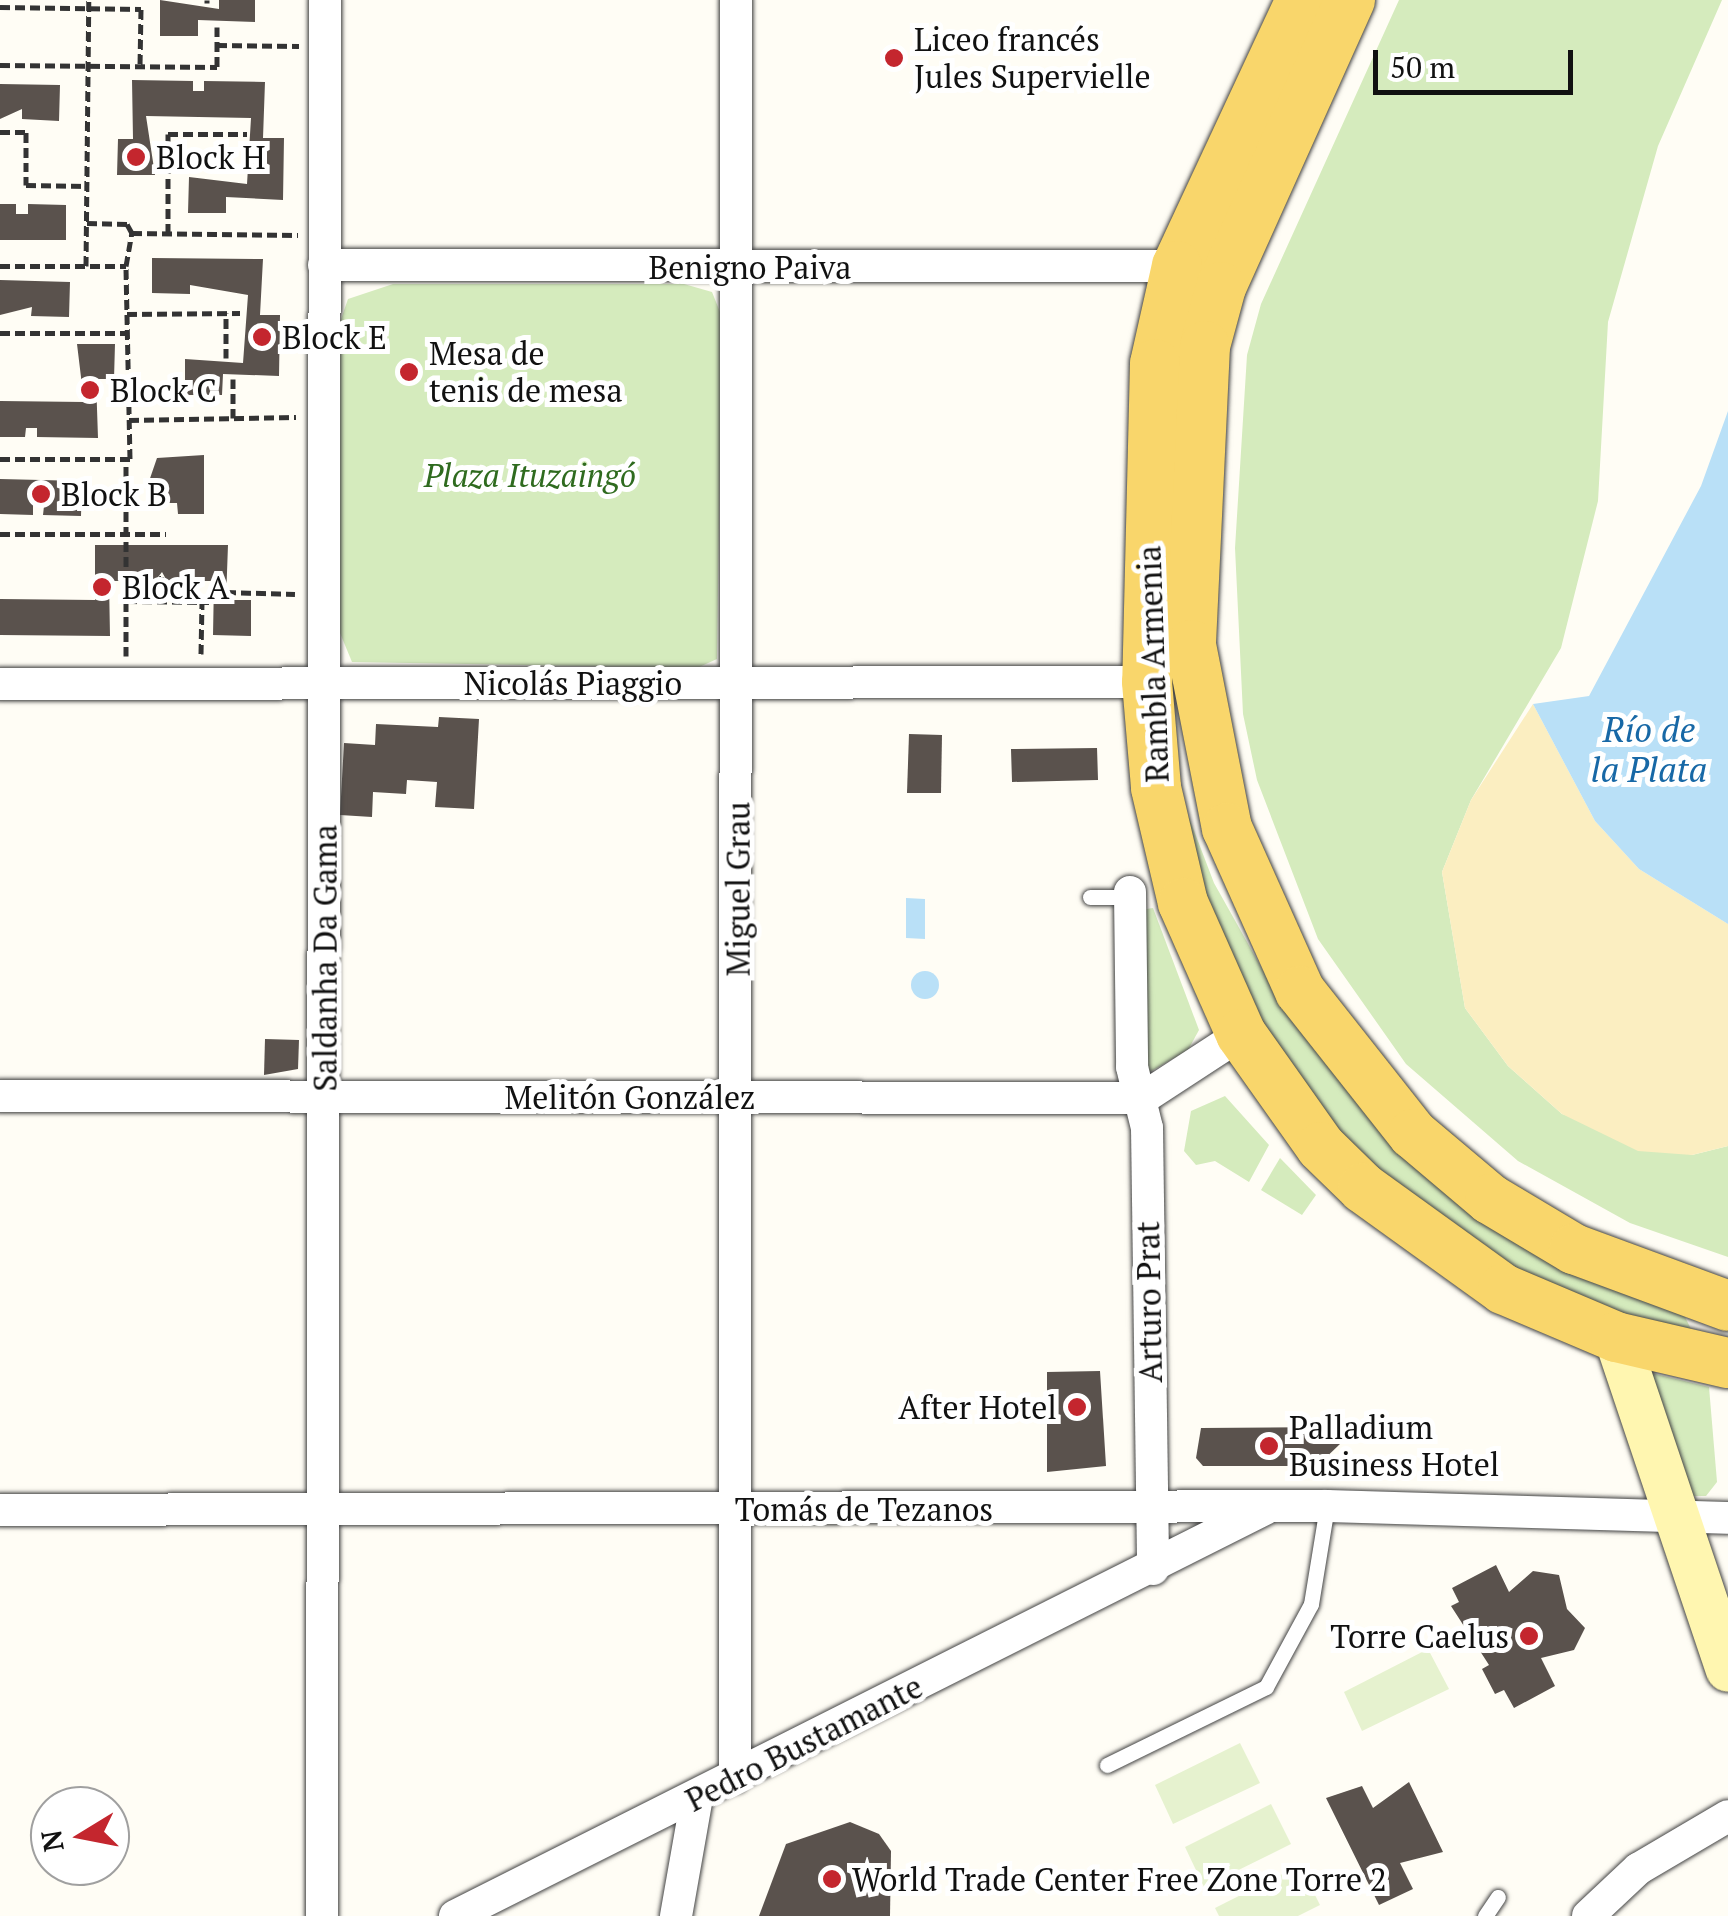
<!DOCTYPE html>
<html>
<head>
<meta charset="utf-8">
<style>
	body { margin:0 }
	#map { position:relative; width:1728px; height:1916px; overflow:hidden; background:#fffdf5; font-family:"PT Serif",serif }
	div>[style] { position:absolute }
	.green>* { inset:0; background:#d5ebbd }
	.sand>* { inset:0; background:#fbeec1 }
	.pitch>* { inset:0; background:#e6f2cf }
	.water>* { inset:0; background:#b9e0f7 }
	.round { border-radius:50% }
	.building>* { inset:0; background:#5a524d }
	.path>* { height:5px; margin-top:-2.5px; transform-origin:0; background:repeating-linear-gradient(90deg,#333 0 10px,transparent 0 15px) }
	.roads { filter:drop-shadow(0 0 2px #444) drop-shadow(0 0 2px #444) }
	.lane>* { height:15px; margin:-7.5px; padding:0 7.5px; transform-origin:7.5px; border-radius:7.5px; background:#fff }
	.street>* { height:32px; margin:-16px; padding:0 16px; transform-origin:16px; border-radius:16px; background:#fff }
	.secondary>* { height:45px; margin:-22.5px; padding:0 22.5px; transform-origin:22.5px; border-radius:22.5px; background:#fff6b0 }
	.primary>* { height:50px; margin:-25px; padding:0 25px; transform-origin:25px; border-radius:25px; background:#f9d66b }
	.dots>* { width:28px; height:28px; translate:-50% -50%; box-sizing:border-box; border:5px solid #fff; border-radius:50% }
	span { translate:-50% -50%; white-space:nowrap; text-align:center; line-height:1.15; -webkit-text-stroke:10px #fff; paint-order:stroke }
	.poi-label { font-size:32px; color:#111 }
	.left { translate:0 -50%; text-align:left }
	.right { translate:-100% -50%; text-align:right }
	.street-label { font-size:32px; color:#111 }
	.park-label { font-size:32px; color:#2f6b1f; font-style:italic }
	.water-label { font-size:35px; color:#1768a6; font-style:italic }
	.north { position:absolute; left:30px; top:1786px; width:100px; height:100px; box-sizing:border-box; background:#fff; border:2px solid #a0a0a0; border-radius:50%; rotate:260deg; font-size:28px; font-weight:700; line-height:40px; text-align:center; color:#111 }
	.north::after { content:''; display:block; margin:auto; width:35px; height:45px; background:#c4262e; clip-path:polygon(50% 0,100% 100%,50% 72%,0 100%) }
	.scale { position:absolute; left:1373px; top:50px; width:200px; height:45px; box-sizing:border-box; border:5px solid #111; border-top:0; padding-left:12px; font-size:30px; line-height:35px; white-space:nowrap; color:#111; -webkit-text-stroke:8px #fff; paint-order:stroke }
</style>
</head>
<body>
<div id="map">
	<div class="green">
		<i style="clip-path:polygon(1399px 0,1722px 0,1658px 146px,1608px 322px,1598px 501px,1561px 648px,1471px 800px,1442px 872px,1465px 1008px,1508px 1066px,1562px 1114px,1692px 1155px,1728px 1146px,1728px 1257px,1630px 1223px,1518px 1161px,1406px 1064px,1318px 939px,1257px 780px,1243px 714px,1235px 548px,1247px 355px,1261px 304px)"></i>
		<i style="clip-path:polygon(393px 284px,684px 284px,712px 292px,722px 317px,717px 659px,697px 668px,352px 662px,340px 633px,339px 325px,348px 299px)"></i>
		<i style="clip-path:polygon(1180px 794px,1214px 883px,1284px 1008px,1404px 1153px,1683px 1313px,1692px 1331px,1616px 1314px,1522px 1271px,1423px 1212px,1309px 1105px,1206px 924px)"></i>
		<i style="clip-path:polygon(1153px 908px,1199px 1030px,1188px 1050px,1148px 1073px,1140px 910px)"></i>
		<i style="clip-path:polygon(1225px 1096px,1269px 1145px,1249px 1182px,1215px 1161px,1196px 1165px,1184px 1151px,1191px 1111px)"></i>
		<i style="clip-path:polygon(1280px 1158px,1316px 1195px,1302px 1215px,1261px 1190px)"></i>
		<i style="clip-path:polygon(1651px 1373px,1709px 1387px,1717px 1482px,1706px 1496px,1688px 1496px)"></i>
	</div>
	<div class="sand">
		<i style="clip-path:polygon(1533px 704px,1595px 821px,1639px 869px,1728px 924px,1728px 1146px,1692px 1155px,1638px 1151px,1562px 1114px,1508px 1066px,1465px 1008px,1442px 872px,1471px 800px)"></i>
	</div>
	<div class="pitch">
		<i style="clip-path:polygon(1428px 1649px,1449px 1689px,1362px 1731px,1344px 1692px)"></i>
		<i style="clip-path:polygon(1240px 1743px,1260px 1783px,1173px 1824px,1155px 1785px)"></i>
		<i style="clip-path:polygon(1271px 1804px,1291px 1844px,1204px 1887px,1185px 1847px)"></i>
		<i style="clip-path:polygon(1300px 1865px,1320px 1905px,1298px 1916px,1219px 1916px,1215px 1908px)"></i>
	</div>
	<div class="water">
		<i style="clip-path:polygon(1728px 411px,1728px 924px,1639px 869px,1595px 821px,1533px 704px,1589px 696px,1701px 486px)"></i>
		<i style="clip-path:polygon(906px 898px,925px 899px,925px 939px,906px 938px)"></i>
		<i class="round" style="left:911px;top:971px;width:28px;height:28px"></i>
	</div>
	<div class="building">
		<i style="clip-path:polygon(160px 0,219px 9px,219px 0,255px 0,255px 22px,198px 20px,198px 36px,160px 36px)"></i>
		<i style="clip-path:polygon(132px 80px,193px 81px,193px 91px,204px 91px,204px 81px,265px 82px,263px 138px,284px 138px,283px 200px,226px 197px,226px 213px,188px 213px,189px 177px,247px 184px,251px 118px,146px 116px,155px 175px,117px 175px,118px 139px,133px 139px)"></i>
		<i style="clip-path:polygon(0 84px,60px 85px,59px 121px,22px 119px,22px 109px,0 119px)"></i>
		<i style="clip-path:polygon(0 204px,16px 204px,16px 214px,28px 214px,28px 204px,66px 205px,66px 240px,0 240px)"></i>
		<i style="clip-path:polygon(152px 258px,263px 259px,260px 315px,280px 315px,279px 376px,223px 374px,222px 395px,185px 395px,185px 359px,243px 363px,248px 295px,190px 285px,190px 294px,152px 293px)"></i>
		<i style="clip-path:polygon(0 280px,70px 282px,69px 317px,31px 316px,32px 307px,0 315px)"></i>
		<i style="clip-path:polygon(77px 344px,115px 344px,114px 379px,96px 379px,98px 438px,37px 437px,37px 428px,26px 428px,25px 437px,0 437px,0 401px,84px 402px)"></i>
		<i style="clip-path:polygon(204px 455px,204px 514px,178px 514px,177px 503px,157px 503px,157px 491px,146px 490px,157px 458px)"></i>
		<i style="clip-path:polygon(0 479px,82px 481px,81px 516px,43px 515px,44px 506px,33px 505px,33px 515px,0 514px)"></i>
		<i style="clip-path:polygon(95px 545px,228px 545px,226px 600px,251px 600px,251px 636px,213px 635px,214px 581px,167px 581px,162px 572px,155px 581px,109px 581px,110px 636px,0 635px,0 599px,95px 600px)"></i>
		<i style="clip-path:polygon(439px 717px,479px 719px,474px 809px,435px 807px,437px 782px,407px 780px,406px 794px,373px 792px,372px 817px,340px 815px,344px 743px,375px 745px,376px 724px,438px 727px)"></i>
		<i style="clip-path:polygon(909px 734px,942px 735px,941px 793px,907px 793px)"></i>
		<i style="clip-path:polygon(1097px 748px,1098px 780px,1012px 782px,1011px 749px)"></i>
		<i style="clip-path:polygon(265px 1039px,299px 1040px,298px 1069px,264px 1075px)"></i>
		<i style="clip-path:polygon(1100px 1371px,1106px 1466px,1047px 1472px,1047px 1372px)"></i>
		<i style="clip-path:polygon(1333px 1427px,1340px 1444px,1317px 1466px,1203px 1466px,1196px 1458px,1201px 1428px)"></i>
		<i style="clip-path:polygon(1496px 1565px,1509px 1592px,1533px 1571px,1559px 1575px,1567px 1609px,1585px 1628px,1574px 1650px,1541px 1658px,1555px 1686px,1514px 1708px,1504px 1690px,1495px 1694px,1482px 1669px,1489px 1665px,1451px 1606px,1459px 1602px,1452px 1588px)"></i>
		<i style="clip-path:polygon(1409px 1782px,1443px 1852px,1400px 1863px,1413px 1889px,1379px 1905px,1326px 1798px,1362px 1786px,1373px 1808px)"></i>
		<i style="clip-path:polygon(850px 1822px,879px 1834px,891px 1851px,890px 1916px,759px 1916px,786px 1844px)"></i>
	</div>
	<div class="path">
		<i style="left:207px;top:3px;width:3px;rotate:-90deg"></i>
		<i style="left:0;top:7px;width:141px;rotate:0.8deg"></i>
		<i style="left:141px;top:9px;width:57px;rotate:91deg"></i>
		<i style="left:217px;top:45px;width:82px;rotate:0.7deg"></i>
		<i style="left:0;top:65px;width:217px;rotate:0.5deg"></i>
		<i style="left:217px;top:67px;width:40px;rotate:-90deg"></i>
		<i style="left:0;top:132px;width:26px"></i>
		<i style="left:26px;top:132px;width:53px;rotate:90deg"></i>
		<i style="left:26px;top:185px;width:61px;rotate:0.9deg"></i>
		<i style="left:87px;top:223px;width:40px;rotate:1.4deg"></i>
		<i style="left:127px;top:224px;width:10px;rotate:61deg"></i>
		<i style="left:168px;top:234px;width:100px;rotate:-90deg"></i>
		<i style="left:168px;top:134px;width:79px"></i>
		<i style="left:0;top:266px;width:126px"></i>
		<i style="left:126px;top:266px;width:34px;rotate:-80deg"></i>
		<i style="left:132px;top:233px;width:166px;rotate:0.7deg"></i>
		<i style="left:86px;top:266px;width:266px;rotate:-89.4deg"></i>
		<i style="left:127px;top:314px;width:113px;rotate:-0.5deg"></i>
		<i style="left:0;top:333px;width:127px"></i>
		<i style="left:226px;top:358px;width:45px;rotate:-90deg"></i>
		<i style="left:233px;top:379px;width:39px;rotate:90deg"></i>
		<i style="left:129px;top:420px;width:167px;rotate:-1deg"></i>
		<i style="left:0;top:459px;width:130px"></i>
		<i style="left:130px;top:459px;width:192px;rotate:-91.2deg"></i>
		<i style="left:0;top:534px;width:166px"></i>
		<i style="left:226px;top:592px;width:69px;rotate:1.7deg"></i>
		<i style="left:127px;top:601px;width:82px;rotate:0.7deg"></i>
		<i style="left:160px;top:601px;width:29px;rotate:-86deg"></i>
		<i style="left:201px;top:654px;width:52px;rotate:-88.9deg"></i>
		<i style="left:126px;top:656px;width:197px;rotate:-90deg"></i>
	</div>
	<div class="roads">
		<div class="lane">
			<i style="left:1090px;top:897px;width:41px"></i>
			<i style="left:1107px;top:1765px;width:177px;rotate:-26.1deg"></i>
			<i style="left:1266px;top:1687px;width:94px;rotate:-61.5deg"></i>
			<i style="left:1311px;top:1604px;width:99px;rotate:-80.7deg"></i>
			<i style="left:1485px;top:1916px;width:23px;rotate:-56deg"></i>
		</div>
		<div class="street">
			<i style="left:324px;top:265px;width:853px;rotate:0.07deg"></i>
			<i style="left:0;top:684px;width:1147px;rotate:-0.1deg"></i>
			<i style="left:1130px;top:892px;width:175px;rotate:89.3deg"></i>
			<i style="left:1132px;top:1067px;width:63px;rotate:76.2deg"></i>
			<i style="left:1147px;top:1128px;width:441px;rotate:89.2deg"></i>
			<i style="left:0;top:1096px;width:1143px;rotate:0.1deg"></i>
			<i style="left:1143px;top:1098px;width:117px;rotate:-33.1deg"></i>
			<i style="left:0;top:1510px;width:1327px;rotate:-0.17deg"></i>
			<i style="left:1327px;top:1506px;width:401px;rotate:1.7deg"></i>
			<i style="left:735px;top:1777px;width:1777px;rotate:-89.97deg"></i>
			<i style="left:322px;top:1916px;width:1916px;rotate:-89.91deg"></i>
			<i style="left:455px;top:1916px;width:907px;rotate:-26.68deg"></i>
			<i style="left:676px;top:1916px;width:121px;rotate:-80deg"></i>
			<i style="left:1588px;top:1916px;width:69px;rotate:-43.2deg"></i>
			<i style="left:1638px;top:1869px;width:104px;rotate:-30.5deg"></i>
		</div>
		<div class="secondary">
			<i style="left:1616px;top:1337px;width:350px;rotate:71.4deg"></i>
		</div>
		<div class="primary">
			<i style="left:1301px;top:0;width:293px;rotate:115deg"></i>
			<i style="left:1177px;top:266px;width:100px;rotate:102.7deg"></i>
			<i style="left:1155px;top:364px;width:318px;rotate:91.4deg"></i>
			<i style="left:1147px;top:682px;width:106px;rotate:85.1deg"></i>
			<i style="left:1156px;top:788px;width:118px;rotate:76.8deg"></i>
			<i style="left:1183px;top:903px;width:143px;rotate:66.1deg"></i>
			<i style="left:1241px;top:1034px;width:138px;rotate:54.7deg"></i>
			<i style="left:1321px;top:1147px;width:59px;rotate:44.3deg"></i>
			<i style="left:1363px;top:1188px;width:173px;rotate:35.8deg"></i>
			<i style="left:1503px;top:1289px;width:123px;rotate:23deg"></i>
			<i style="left:1616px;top:1337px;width:115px;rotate:13.1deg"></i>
			<i style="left:1350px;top:0;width:315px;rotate:114.2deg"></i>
			<i style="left:1221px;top:287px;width:61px;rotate:105.2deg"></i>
			<i style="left:1205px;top:346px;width:299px;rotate:92.7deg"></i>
			<i style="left:1191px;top:645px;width:187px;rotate:78.9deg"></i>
			<i style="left:1227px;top:828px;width:179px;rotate:65.9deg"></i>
			<i style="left:1300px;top:991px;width:182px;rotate:51.7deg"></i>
			<i style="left:1413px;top:1134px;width:101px;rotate:40.2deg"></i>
			<i style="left:1490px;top:1199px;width:98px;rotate:30.8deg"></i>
			<i style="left:1574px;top:1249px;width:164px;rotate:20.3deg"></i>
		</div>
	</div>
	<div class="dots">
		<i style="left:894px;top:58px;background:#c4262e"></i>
		<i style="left:136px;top:157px;background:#c4262e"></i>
		<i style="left:262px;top:337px;background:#c4262e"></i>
		<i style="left:409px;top:372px;background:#c4262e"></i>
		<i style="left:90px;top:390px;background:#c4262e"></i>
		<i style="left:41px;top:494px;background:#c4262e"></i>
		<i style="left:102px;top:587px;background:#c4262e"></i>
		<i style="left:1077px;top:1407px;background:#c4262e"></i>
		<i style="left:1269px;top:1446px;background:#c4262e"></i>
		<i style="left:1529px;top:1636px;background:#c4262e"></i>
		<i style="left:832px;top:1879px;background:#c4262e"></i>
	</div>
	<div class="poi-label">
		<span class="left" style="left:914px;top:58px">Liceo francés<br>Jules Supervielle</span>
		<span class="left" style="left:156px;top:157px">Block H</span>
		<span class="left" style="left:282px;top:337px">Block E</span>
		<span class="left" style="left:429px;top:372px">Mesa de<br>tenis de mesa</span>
		<span class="left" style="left:110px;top:390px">Block C</span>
		<span class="left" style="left:61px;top:494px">Block B</span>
		<span class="left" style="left:122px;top:587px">Block A</span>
		<span class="right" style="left:1057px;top:1407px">After Hotel</span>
		<span class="left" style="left:1289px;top:1446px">Palladium<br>Business Hotel</span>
		<span class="right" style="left:1509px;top:1636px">Torre Caelus</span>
		<span class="left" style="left:852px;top:1879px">World Trade Center Free Zone Torre 2</span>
	</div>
	<div class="street-label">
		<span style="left:750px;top:267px">Benigno Paiva</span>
		<span style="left:1153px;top:664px;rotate:-92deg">Rambla Armenia</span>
		<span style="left:573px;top:683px">Nicolás Piaggio</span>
		<span style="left:738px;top:889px;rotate:-90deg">Miguel Grau</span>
		<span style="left:325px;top:958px;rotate:-90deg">Saldanha Da Gama</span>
		<span style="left:630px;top:1097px">Melitón González</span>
		<span style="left:1149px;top:1302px;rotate:-91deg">Arturo Prat</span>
		<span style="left:864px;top:1509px">Tomás de Tezanos</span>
		<span style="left:804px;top:1743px;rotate:-27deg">Pedro Bustamante</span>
	</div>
	<div class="park-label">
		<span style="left:530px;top:475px">Plaza Ituzaingó</span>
	</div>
	<div class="water-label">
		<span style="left:1649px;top:749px">Río de<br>la Plata</span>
	</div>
	<div class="north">N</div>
	<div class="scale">50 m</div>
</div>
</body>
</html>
